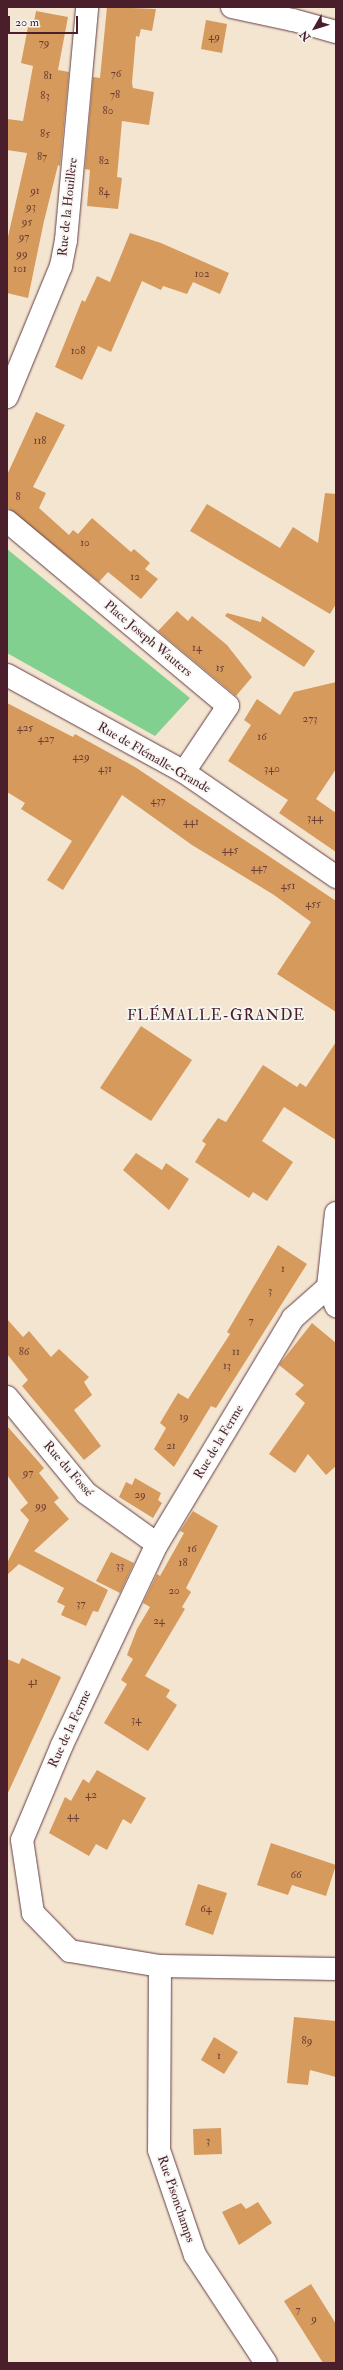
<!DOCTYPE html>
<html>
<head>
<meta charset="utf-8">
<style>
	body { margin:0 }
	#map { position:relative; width:343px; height:2370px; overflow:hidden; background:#f4e5d1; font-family:"IM FELL Double Pica",serif }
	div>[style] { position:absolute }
	.green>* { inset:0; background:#81d08f }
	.building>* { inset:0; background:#d69a5c }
	.roads { filter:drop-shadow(0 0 1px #643d44) drop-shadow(0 0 1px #643d44) }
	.minor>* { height:22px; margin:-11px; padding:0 11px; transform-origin:11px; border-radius:11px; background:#fff }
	span { translate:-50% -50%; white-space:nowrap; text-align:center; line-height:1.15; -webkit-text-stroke:3.5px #f6f6f2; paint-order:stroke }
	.number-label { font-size:11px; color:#6d3e37 }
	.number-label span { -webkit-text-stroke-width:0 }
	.street-label { font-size:13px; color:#4a1f2b }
	.quarter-label { font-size:15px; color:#4a1f2b; letter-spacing:1px }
	.frame { position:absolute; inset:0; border:8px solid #4a1f2b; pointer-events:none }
	.north { position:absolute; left:295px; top:8px; width:40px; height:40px; -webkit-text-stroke:3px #f6f6f2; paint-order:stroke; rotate:231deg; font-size:11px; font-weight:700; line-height:16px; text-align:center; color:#4a1f2b }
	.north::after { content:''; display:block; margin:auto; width:14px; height:18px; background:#4a1f2b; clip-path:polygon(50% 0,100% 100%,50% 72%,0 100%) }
	.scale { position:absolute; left:8px; top:16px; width:70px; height:18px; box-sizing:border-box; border:2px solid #4a1f2b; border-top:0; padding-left:5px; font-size:12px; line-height:14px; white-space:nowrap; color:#4a1f2b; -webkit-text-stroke:3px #f6f6f2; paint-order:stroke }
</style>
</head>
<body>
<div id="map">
	<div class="green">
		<i style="clip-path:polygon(7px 549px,190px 698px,155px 736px,7px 653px)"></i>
	</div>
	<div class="building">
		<i style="clip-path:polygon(107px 7px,156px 9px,152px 31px,141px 29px,139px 37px,136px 36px,132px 83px,133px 88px,154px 92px,149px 125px,122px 121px,117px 177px,122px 178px,118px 209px,87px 206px,90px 170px,85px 169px,93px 77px,100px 78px)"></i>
		<i style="clip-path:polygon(36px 11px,68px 17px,58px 70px,69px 72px,60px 166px,58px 165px,44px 221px,28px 298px,7px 293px,7px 241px,27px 153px,7px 150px,7px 119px,23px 121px,33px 66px,21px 63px,28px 27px,33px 27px)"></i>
		<i style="clip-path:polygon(206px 20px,227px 24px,222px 53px,201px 49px)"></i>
		<i style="clip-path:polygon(130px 233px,161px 243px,229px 273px,220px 294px,193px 282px,187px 294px,163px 286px,161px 290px,142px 281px,111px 352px,98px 346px,82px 380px,55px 367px,82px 300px,85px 302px,97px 276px,110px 282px)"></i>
		<i style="clip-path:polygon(36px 412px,65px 425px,33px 487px,46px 493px,39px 508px,69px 535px,73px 530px,78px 534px,92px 518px,131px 552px,134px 549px,150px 563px,145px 569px,158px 579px,141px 599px,108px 572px,99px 582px,7px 507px,7px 475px)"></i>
		<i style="clip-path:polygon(325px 493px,336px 494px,336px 604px,330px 614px,190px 531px,207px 504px,280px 548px,293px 527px,318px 543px)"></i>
		<i style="clip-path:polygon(177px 611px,188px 621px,192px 616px,227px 645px,252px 677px,236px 696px,158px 631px)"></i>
		<i style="clip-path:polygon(227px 613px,261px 622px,262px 616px,315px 651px,304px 667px,225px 616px)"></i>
		<i style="clip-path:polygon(336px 682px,336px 769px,316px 799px,336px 813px,336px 852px,279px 813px,288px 800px,228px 761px,251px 725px,244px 720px,257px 699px,280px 715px,294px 692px)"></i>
		<i style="clip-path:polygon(7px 703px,73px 737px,75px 734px,135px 767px,336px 901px,336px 1012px,277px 974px,311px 922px,274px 895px,192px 845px,122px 795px,63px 890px,47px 880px,72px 841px,21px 809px,25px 803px,7px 792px)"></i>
		<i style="clip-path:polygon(141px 1026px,192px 1060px,151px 1121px,100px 1088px)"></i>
		<i style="clip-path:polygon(336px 1042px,336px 1140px,284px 1107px,262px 1141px,293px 1162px,267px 1201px,253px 1192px,249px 1198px,195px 1162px,206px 1144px,202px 1141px,218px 1118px,226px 1122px,263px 1065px,297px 1087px,300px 1083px,306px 1087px)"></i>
		<i style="clip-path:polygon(136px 1153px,162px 1170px,166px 1163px,189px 1179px,169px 1210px,123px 1170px)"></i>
		<i style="clip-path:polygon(278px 1245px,307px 1264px,216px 1408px,211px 1406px,174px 1467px,154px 1449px,166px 1428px,160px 1423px,178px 1393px,188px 1399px,230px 1334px,227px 1332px)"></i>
		<i style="clip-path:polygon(7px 1319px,23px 1337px,29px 1331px,51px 1357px,59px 1349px,89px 1377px,84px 1382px,92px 1395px,74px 1410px,101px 1446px,84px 1460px,22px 1386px,28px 1380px,7px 1354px)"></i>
		<i style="clip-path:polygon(312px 1323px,336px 1343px,336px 1466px,326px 1475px,308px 1454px,295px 1473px,269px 1454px,305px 1403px,295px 1394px,304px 1385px,279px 1365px)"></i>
		<i style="clip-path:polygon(7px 1426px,44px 1468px,39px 1473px,59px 1498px,54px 1502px,69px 1519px,34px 1551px,108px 1590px,98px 1612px,93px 1611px,86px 1626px,61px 1615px,65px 1606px,57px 1602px,64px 1588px,19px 1564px,7px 1575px,7px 1563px,29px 1520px,20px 1510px,28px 1503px,7px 1475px)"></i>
		<i style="clip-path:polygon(135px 1478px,161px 1493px,158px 1500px,162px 1503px,153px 1518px,119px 1497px,126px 1482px,132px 1485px)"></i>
		<i style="clip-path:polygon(193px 1511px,218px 1526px,186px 1588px,191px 1592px,182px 1607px,185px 1609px,145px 1676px,170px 1690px,166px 1697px,177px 1705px,148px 1751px,104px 1723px,127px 1684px,121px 1680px,133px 1659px,127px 1655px,137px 1629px,150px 1607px,143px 1603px,157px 1574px,160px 1576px,184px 1533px,180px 1531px)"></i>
		<i style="clip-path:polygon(111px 1552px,134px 1563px,120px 1593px,96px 1581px)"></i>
		<i style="clip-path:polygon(22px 1658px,61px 1677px,7px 1795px,7px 1659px,19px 1664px)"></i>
		<i style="clip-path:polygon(97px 1770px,146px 1798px,131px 1824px,123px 1819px,107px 1850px,96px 1844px,89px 1856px,49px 1833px,65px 1797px,71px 1801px,83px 1779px,89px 1783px)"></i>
		<i style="clip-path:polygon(271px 1843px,336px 1865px,326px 1896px,292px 1885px,288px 1895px,257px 1885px)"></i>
		<i style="clip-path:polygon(198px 1884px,227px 1893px,213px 1935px,185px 1925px)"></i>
		<i style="clip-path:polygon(294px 2017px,336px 2021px,336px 2077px,310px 2070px,308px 2085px,287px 2083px)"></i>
		<i style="clip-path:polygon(214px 2037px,238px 2052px,224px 2074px,201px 2060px)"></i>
		<i style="clip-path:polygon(221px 2128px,222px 2154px,194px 2155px,193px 2129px)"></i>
		<i style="clip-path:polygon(258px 2202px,272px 2223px,239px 2245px,222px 2212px,241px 2203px,246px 2209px)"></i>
		<i style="clip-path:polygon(311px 2284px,336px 2324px,336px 2363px,323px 2363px,284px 2301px)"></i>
	</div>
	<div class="roads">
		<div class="minor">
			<i style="left:232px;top:7px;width:62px;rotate:12deg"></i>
			<i style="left:293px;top:20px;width:45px;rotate:15.6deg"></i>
			<i style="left:7px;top:397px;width:142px;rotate:-67.6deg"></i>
			<i style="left:61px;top:266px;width:26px;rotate:-79deg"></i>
			<i style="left:66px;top:240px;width:234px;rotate:-84.8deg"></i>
			<i style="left:7px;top:521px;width:288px;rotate:39.9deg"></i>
			<i style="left:228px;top:706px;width:79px;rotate:123.7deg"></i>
			<i style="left:7px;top:675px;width:202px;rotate:28.7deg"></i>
			<i style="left:184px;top:772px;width:185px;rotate:34.6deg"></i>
			<i style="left:336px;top:1213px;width:74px;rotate:96.2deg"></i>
			<i style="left:328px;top:1287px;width:21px;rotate:67deg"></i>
			<i style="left:328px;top:1287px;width:47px;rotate:138.5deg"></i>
			<i style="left:293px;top:1318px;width:264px;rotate:121deg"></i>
			<i style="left:157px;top:1544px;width:222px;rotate:115.3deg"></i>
			<i style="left:62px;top:1745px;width:103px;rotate:112.8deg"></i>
			<i style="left:22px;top:1840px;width:74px;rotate:81.4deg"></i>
			<i style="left:33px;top:1913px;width:53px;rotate:45.8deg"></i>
			<i style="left:70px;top:1951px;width:91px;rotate:9.5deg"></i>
			<i style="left:160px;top:1966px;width:176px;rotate:1deg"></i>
			<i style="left:7px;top:1397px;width:124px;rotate:50.5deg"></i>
			<i style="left:86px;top:1493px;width:87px;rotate:35.7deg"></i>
			<i style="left:160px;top:1966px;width:184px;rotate:90.3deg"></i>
			<i style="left:159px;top:2150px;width:111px;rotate:71.1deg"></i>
			<i style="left:195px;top:2255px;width:129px;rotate:56.7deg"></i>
		</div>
	</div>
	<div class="number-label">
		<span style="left:214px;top:37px">49</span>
		<span style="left:44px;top:43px">79</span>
		<span style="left:116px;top:74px">76</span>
		<span style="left:48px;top:76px">81</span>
		<span style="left:115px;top:95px">78</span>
		<span style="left:45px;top:96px">83</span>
		<span style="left:108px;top:111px">80</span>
		<span style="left:45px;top:134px">85</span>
		<span style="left:42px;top:157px">87</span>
		<span style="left:104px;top:161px">82</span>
		<span style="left:35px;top:191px">91</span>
		<span style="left:104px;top:192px">84</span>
		<span style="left:31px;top:207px">93</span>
		<span style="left:27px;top:222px">95</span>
		<span style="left:24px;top:237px">97</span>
		<span style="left:22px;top:254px">99</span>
		<span style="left:20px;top:269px">101</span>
		<span style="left:202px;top:274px">102</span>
		<span style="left:78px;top:351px">108</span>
		<span style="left:40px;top:441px">118</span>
		<span style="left:18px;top:497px">8</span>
		<span style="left:85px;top:543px">10</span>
		<span style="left:135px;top:577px">12</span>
		<span style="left:197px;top:648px">14</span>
		<span style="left:220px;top:668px">15</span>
		<span style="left:310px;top:719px">273</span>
		<span style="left:25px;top:728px">425</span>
		<span style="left:262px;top:737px">16</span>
		<span style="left:46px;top:739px">427</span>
		<span style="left:81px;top:757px">429</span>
		<span style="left:105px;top:769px">431</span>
		<span style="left:272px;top:769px">340</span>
		<span style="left:158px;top:801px">437</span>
		<span style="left:315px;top:818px">344</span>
		<span style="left:191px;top:822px">441</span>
		<span style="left:230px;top:850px">445</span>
		<span style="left:259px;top:868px">447</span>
		<span style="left:288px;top:886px">451</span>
		<span style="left:313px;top:904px">455</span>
		<span style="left:283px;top:1269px">1</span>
		<span style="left:270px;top:1291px">3</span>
		<span style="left:251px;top:1321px">7</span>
		<span style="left:24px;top:1352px">86</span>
		<span style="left:236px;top:1352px">11</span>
		<span style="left:227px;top:1366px">13</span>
		<span style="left:184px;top:1417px">19</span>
		<span style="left:171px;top:1446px">21</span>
		<span style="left:28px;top:1473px">97</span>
		<span style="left:140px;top:1495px">29</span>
		<span style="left:41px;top:1506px">99</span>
		<span style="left:192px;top:1549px">16</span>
		<span style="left:183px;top:1563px">18</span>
		<span style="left:120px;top:1566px">33</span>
		<span style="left:174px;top:1591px">20</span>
		<span style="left:81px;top:1604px">37</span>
		<span style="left:159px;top:1621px">24</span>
		<span style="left:33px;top:1682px">41</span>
		<span style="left:136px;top:1720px">34</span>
		<span style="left:91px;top:1795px">42</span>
		<span style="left:73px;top:1816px">44</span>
		<span style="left:296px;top:1875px">66</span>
		<span style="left:206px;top:1909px">64</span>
		<span style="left:307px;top:2041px">89</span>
		<span style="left:219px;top:2056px">1</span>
		<span style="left:208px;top:2141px">3</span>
		<span style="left:298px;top:2310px">7</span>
		<span style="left:314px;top:2319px">9</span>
	</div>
	<div class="street-label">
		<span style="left:68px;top:207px;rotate:-84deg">Rue de la Houillère</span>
		<span style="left:148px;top:639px;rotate:40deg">Place Joseph Wauters</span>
		<span style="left:154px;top:758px;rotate:30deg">Rue de Flémalle-Grande</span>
		<span style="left:219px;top:1442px;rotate:-59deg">Rue de la Ferme</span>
		<span style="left:68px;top:1469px;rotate:49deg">Rue du Fossé</span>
		<span style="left:70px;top:1729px;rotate:-65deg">Rue de la Ferme</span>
		<span style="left:176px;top:2199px;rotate:71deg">Rue Pisonchamps</span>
	</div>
	<div class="quarter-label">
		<span style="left:216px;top:1016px">FLÉMALLE-GRANDE</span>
	</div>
	<div class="frame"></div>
	<div class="north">N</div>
	<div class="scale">20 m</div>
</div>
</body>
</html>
